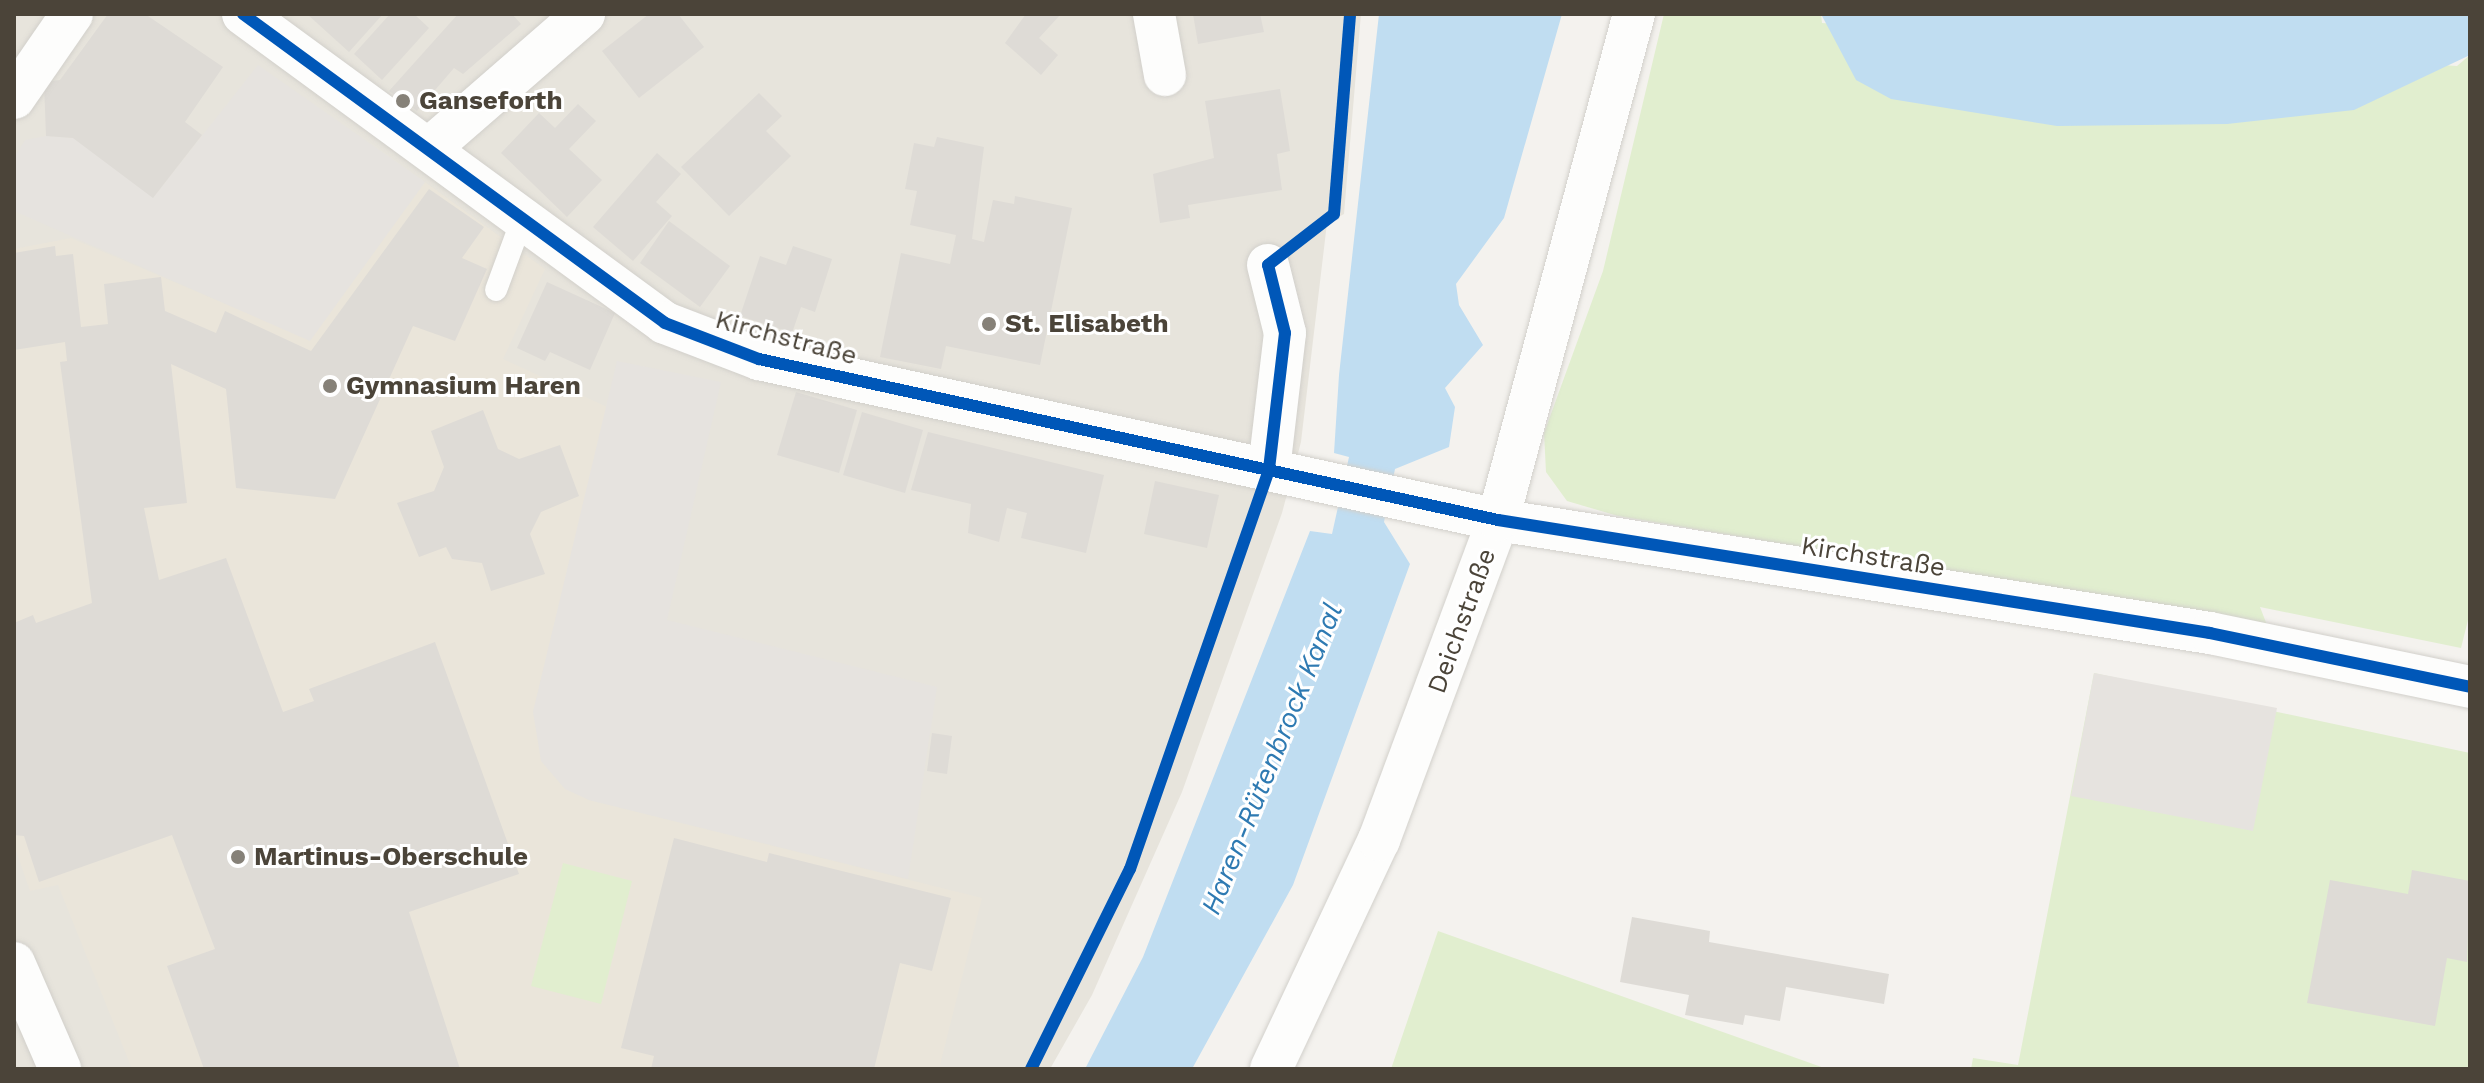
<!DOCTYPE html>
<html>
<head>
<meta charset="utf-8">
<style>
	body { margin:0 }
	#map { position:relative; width:2484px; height:1083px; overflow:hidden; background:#f4f2ee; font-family:"Work Sans",sans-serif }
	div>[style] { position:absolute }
	.residential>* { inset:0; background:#e7e4dc }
	.education>* { inset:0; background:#eae5da }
	.green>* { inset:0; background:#e1eecf }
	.parking>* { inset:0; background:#e6e3df }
	.water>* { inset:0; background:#c0ddf1 }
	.building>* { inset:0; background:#dedbd6 }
	.roads { filter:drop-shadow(0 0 2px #d2d0cb) drop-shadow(0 0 2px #d2d0cb) }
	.service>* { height:22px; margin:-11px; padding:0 11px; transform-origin:11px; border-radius:11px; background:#fdfdfc }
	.minor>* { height:42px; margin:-21px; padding:0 21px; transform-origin:21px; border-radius:21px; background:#fdfdfc }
	.cycleway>* { height:12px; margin:-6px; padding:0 6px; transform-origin:6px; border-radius:6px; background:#0057b8 }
	.dots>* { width:22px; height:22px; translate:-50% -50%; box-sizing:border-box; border:4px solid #fff; border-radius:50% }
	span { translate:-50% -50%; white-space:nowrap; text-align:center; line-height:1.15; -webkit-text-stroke:6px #fff; paint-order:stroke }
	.poi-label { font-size:26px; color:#4b4439; font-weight:700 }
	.left { translate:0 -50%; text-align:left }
	.street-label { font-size:26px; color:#4b4439 }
	.water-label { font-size:28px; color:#2e7ab2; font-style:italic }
	.frame { position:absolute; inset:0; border:16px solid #4b4439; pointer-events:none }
</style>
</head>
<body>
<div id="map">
	<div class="residential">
		<i style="clip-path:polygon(14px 14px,1361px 14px,1344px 214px,1327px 223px,1301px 442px,1282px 513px,1182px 792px,1092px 995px,1050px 1069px,14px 1069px)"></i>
	</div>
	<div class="education">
		<i style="clip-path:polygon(425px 182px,545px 269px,503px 359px,607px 407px,533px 712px,589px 800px,982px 898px,939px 1069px,132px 1069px,58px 885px,30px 891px,14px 845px,14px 249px,71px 238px,310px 340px)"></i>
	</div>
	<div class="green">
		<i style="clip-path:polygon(1664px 14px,1821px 14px,1822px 23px,2457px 66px,2470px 55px,2470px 612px,2461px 648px,2260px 607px,2267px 625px,1618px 516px,1567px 501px,1546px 472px,1544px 433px,1603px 271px)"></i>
		<i style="clip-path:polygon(2094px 673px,2470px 753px,2470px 1069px,1971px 1069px,1973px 1058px,2018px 1065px)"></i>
		<i style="clip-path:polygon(563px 863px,632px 881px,601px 1004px,531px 986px)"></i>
		<i style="clip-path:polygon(1438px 931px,1827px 1069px,1391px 1069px)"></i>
	</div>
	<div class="parking">
		<i style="clip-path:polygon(258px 65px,425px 182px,310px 341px,14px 211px,14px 158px,25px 140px,46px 136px,73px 138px,153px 198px)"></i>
		<i style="clip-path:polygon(617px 361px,721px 382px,667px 620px,937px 687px,908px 879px,589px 800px,565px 789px,541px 761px,533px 712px)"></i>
		<i style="clip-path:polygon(2094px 673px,2277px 708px,2253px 831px,2071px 796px)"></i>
	</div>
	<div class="water">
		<i style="clip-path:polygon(1379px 14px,1562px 14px,1504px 218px,1456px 284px,1459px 305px,1483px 345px,1445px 388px,1455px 407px,1449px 447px,1395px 469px,1384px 522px,1410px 564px,1293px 885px,1192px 1069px,1085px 1069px,1143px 957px,1310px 531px,1332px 534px,1349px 457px,1334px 453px,1339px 375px)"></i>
		<i style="clip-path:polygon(1821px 14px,2470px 14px,2470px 55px,2354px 110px,2227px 124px,2057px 126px,1891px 99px,1856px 80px)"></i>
	</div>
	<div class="building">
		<i style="clip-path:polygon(108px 14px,145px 14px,223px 67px,185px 122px,202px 135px,153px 198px,73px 138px,46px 136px,44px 82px,60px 80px)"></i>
		<i style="clip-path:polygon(307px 14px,383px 14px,349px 52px)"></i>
		<i style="clip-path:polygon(390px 14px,414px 14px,429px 28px,382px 80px,354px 54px)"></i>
		<i style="clip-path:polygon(458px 14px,512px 14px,521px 24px,463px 74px,454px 68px,417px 111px,389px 91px)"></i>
		<i style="clip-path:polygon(649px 14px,678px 14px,704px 47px,639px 98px,602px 51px)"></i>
		<i style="clip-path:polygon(1026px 14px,1061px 14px,1039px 38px,1058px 55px,1041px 75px,1005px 43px)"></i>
		<i style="clip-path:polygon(1193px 14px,1260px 14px,1264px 32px,1198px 44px)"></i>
		<i style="clip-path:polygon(1280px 89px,1290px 151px,1277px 154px,1282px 190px,1188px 205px,1190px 218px,1160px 223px,1153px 174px,1214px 158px,1205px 101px)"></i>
		<i style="clip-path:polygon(759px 93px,782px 116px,766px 131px,791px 156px,729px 216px,681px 167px)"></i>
		<i style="clip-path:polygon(578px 104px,596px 121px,569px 149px,602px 180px,567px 217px,501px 153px,539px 113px,555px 128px)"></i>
		<i style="clip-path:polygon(937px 137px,984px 147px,972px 239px,984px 242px,993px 200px,1014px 204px,1015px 196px,1072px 208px,1040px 365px,946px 346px,941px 369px,880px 357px,901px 253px,950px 264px,956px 235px,910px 225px,917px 191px,905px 189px,914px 143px,934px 147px)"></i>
		<i style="clip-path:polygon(657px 153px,681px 174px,656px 202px,672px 216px,633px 261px,593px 227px)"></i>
		<i style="clip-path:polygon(429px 189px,484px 227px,462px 258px,487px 269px,455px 341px,413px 326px,335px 499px,236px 488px,226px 389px,171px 364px,187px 503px,144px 508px,159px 580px,226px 558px,283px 712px,314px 701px,309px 689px,435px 642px,519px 874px,409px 912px,460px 1069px,204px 1069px,167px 966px,215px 949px,172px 835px,39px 882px,24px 836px,14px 835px,14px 623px,33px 615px,36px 623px,92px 603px,60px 362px,67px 361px,65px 342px,14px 350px,14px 253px,55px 246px,56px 256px,73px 254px,81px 327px,108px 324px,104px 284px,161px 277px,165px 311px,216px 333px,225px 311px,311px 351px)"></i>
		<i style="clip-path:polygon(669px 221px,730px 266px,700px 307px,640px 263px)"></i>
		<i style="clip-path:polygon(793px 246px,832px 259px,815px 312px,801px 307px,792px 333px,740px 316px,760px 256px,786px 265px)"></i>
		<i style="clip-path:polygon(547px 282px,615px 313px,590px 370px,550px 352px,545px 361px,517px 348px)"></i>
		<i style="clip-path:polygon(796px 392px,857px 410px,839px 473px,777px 455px)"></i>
		<i style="clip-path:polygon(483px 410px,498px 449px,519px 459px,560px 445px,579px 496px,541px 512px,530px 534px,545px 574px,491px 591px,482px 563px,452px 559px,446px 547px,419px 557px,397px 503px,434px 491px,444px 467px,431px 431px)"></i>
		<i style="clip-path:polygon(862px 412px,923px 430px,905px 493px,843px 475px)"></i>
		<i style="clip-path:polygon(928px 432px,1104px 475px,1086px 553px,1021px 538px,1027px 513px,1007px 508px,999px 542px,968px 533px,971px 504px,911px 490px)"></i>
		<i style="clip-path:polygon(1155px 481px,1219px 495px,1207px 548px,1144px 534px)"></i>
		<i style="clip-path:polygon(932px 733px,952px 736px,947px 774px,927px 771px)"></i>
		<i style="clip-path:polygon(674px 838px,767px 862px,769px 853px,951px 898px,932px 971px,900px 963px,874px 1069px,651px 1069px,654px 1056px,621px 1048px)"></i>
		<i style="clip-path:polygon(2412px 870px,2470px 881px,2467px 962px,2447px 958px,2435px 1026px,2307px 1003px,2330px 880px,2408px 894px)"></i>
		<i style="clip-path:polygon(1632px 917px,1710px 931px,1709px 942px,1889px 974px,1884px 1004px,1786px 987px,1780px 1021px,1745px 1015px,1743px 1025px,1685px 1015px,1689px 995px,1620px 982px)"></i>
	</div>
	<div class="roads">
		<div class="service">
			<i style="left:496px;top:290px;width:78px;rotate:-69.7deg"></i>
		</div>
		<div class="minor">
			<i style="left:243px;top:14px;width:523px;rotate:36.21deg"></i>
			<i style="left:665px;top:323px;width:101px;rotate:21deg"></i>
			<i style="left:759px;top:359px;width:756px;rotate:12.29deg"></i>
			<i style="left:1498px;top:520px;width:721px;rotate:9.02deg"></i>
			<i style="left:2210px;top:633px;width:266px;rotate:11.7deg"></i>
			<i style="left:1154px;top:14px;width:62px;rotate:79.8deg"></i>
			<i style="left:14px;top:98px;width:102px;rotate:-55.4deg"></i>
			<i style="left:431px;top:147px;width:203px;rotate:-41deg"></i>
			<i style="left:1268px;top:265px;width:70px;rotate:76deg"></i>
			<i style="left:1285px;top:333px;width:137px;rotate:96.7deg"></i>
			<i style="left:14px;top:963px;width:116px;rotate:66.5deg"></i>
			<i style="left:1271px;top:1069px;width:253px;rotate:-64.8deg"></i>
			<i style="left:1379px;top:840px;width:341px;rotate:-69.6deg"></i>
			<i style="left:1498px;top:520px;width:524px;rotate:-74.96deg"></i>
		</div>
	</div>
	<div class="cycleway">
		<i style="left:243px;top:14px;width:523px;rotate:36.21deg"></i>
		<i style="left:665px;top:323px;width:101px;rotate:21deg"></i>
		<i style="left:759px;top:359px;width:756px;rotate:12.29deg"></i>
		<i style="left:1498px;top:520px;width:721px;rotate:9.02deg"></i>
		<i style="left:2210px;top:633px;width:266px;rotate:11.7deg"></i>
		<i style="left:1031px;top:1069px;width:223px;rotate:-63.7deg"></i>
		<i style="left:1130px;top:869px;width:423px;rotate:-70.8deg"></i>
		<i style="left:1269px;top:469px;width:137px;rotate:-83.3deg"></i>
		<i style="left:1285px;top:333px;width:70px;rotate:-104deg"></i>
		<i style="left:1268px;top:265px;width:83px;rotate:-37.7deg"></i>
		<i style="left:1334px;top:214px;width:201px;rotate:-85.4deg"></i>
	</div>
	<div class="dots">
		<i style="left:403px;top:101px;background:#868178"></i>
		<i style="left:989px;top:324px;background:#868178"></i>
		<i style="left:330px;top:386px;background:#868178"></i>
		<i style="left:238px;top:857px;background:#868178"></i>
	</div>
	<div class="poi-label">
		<span class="left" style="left:419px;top:101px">Ganseforth</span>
		<span class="left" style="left:1005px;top:324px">St. Elisabeth</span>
		<span class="left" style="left:346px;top:386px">Gymnasium Haren</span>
		<span class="left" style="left:254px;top:857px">Martinus-Oberschule</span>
	</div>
	<div class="street-label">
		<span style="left:786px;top:338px;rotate:15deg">Kirchstraße</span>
		<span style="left:1873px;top:557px;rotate:9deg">Kirchstraße</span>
		<span style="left:1462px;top:621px;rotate:-70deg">Deichstraße</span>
	</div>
	<div class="water-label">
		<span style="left:1272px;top:759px;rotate:-68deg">Haren-Rütenbrock Kanal</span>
	</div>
	<div class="frame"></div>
</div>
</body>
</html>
